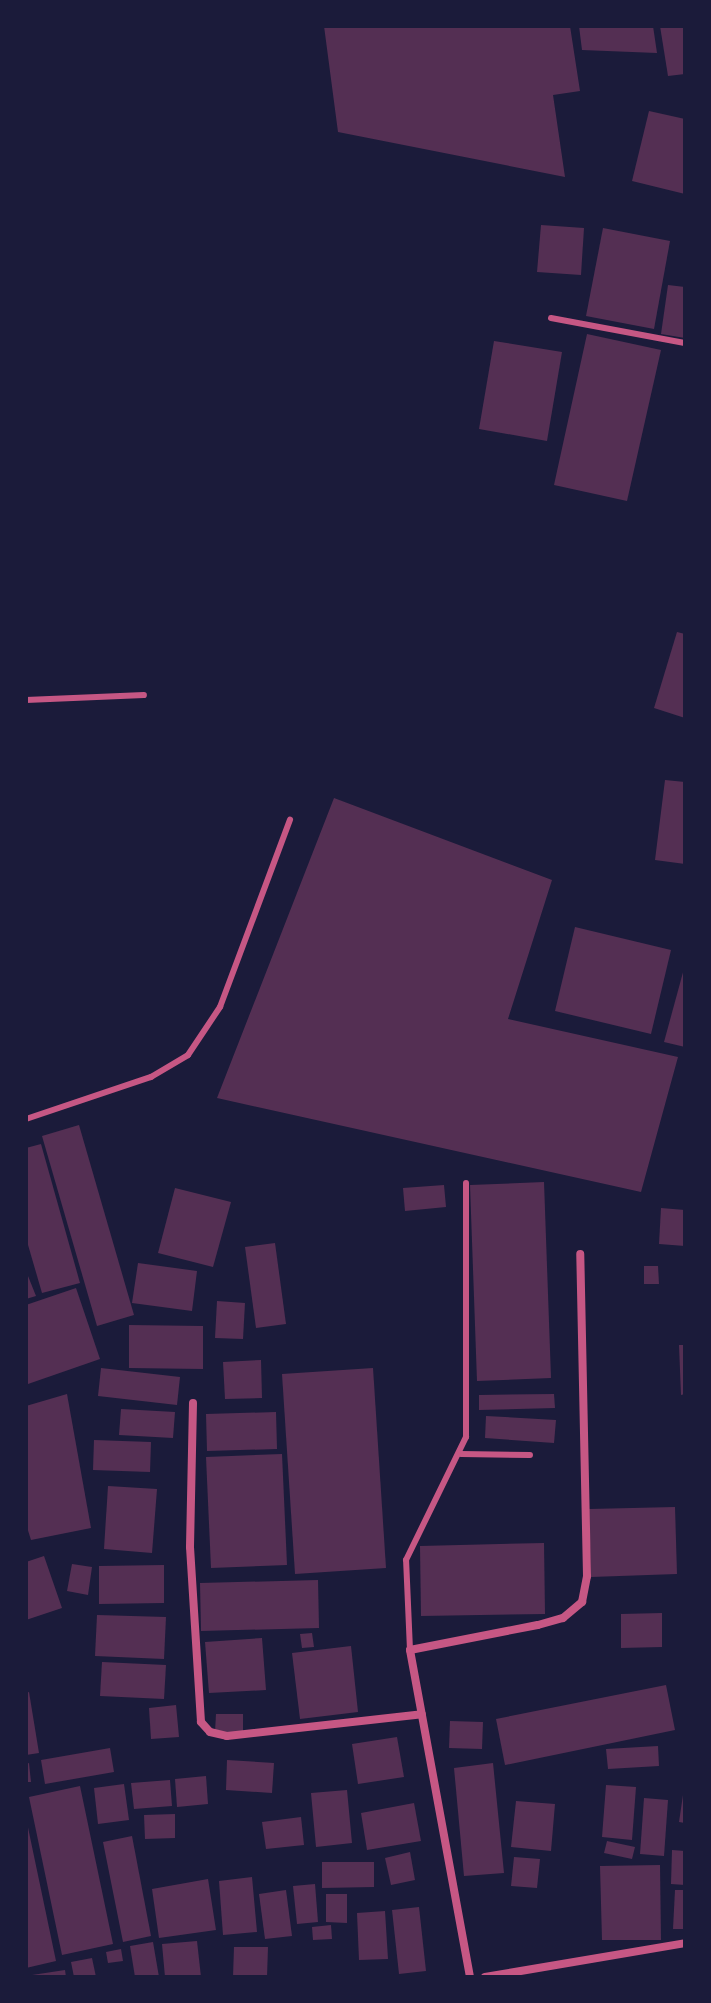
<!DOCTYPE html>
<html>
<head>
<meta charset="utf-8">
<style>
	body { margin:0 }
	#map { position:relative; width:711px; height:2003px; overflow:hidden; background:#1b1b3a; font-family:Raleway,sans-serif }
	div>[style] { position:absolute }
	.building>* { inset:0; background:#542f53 }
	.service>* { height:6px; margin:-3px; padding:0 3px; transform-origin:3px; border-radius:3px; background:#c65784 }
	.minor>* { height:8px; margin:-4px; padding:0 4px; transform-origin:4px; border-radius:4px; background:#c65784 }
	span { translate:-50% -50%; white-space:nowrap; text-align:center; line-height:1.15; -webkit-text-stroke:6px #1b1b3a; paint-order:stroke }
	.frame { position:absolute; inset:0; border:28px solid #1b1b3a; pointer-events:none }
</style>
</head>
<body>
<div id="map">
	<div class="building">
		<i style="clip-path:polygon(324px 26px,570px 26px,580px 91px,553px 95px,565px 177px,338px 132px)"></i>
		<i style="clip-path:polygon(579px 26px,653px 26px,657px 53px,582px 50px)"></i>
		<i style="clip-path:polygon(660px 26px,685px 26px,685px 74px,668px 76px)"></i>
		<i style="clip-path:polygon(649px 111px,685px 119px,685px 194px,632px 181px)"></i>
		<i style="clip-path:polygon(541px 225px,584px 228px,581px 275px,537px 272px)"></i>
		<i style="clip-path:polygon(603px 228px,670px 241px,654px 329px,586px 316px)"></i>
		<i style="clip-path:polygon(668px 285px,685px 287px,685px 338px,661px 334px)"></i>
		<i style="clip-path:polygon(587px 334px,661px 350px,627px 501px,554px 485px)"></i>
		<i style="clip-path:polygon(494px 341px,562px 352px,547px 441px,479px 429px)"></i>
		<i style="clip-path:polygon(677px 632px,685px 634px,685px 718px,654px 708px)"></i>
		<i style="clip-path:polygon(665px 780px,685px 782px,685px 864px,655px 860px)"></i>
		<i style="clip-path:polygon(334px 798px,552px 880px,508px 1019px,678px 1057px,641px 1192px,217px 1098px)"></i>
		<i style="clip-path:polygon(575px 927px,671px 950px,651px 1034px,555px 1011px)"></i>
		<i style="clip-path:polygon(685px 965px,685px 1047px,664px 1042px)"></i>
		<i style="clip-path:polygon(79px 1125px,134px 1315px,97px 1326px,42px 1136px)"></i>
		<i style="clip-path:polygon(41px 1144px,80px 1283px,42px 1293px,26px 1238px,26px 1148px)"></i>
		<i style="clip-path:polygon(544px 1182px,551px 1378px,477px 1381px,470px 1185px)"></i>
		<i style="clip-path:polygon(444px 1185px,446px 1207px,405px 1211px,403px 1188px)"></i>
		<i style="clip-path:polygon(175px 1188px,231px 1202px,213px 1267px,158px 1253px)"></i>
		<i style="clip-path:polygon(661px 1208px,685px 1210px,685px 1246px,659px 1244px)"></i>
		<i style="clip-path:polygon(275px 1243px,286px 1324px,256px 1328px,245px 1247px)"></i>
		<i style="clip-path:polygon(138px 1263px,197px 1271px,192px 1311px,132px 1303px)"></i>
		<i style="clip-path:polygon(644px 1266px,658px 1266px,659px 1284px,644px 1284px)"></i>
		<i style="clip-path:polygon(28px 1276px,36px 1296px,26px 1299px,26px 1277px)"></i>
		<i style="clip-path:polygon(76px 1288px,100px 1359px,28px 1384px,26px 1305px)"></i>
		<i style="clip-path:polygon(217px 1301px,245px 1303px,243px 1339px,215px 1338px)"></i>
		<i style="clip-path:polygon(129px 1325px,203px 1326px,203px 1369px,129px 1368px)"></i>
		<i style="clip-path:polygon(679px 1345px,685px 1345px,685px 1394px,681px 1395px)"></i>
		<i style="clip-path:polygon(261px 1360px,262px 1398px,225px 1399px,223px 1362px)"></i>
		<i style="clip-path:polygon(101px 1368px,180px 1377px,177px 1405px,98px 1396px)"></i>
		<i style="clip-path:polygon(373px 1368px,386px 1568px,295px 1574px,282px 1374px)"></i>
		<i style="clip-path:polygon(67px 1394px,91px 1528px,31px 1540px,26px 1524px,26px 1406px)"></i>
		<i style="clip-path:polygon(554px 1394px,555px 1408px,479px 1410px,479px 1395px)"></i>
		<i style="clip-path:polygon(121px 1409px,175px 1412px,173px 1438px,119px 1435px)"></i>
		<i style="clip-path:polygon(276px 1412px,277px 1449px,207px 1451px,206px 1414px)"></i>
		<i style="clip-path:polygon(486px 1416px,556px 1420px,554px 1443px,485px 1438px)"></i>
		<i style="clip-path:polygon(94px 1440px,151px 1442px,150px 1472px,93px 1470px)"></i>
		<i style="clip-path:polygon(282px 1454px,287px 1565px,211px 1568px,206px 1457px)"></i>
		<i style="clip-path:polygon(108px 1486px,157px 1489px,152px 1553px,104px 1549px)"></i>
		<i style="clip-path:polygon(675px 1507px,677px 1574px,591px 1577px,589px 1509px)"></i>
		<i style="clip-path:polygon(544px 1543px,545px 1614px,421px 1616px,420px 1546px)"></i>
		<i style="clip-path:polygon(44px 1556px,62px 1608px,26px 1620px,26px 1562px)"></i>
		<i style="clip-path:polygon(72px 1564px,92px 1567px,88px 1595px,67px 1591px)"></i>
		<i style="clip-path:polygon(164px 1565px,164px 1603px,99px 1604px,99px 1566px)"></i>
		<i style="clip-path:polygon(318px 1580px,319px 1628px,201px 1631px,200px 1583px)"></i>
		<i style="clip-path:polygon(662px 1613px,662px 1647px,621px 1648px,621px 1614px)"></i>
		<i style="clip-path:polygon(97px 1615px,166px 1617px,164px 1659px,95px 1656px)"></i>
		<i style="clip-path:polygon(312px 1633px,314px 1647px,302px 1648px,300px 1634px)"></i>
		<i style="clip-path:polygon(262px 1638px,266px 1690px,209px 1693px,205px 1642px)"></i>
		<i style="clip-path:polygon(351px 1646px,358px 1712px,300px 1719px,292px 1653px)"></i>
		<i style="clip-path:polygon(102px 1662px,166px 1665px,164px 1699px,100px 1696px)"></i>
		<i style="clip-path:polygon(666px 1685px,675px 1730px,505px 1765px,496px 1719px)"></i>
		<i style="clip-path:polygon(29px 1692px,39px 1753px,26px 1755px,26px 1693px)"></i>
		<i style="clip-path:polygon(176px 1705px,179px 1737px,151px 1739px,149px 1708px)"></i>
		<i style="clip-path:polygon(216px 1714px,243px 1714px,243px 1732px,215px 1732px)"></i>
		<i style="clip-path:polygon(450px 1721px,483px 1722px,482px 1749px,449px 1748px)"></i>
		<i style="clip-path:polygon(397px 1737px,404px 1777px,358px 1784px,352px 1744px)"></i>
		<i style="clip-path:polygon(658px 1746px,659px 1766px,608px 1769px,606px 1749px)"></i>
		<i style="clip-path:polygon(110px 1748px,114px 1772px,45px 1784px,41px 1760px)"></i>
		<i style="clip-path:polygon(227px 1760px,274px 1763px,272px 1793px,226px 1790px)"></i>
		<i style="clip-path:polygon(29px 1763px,31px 1782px,26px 1782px,26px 1764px)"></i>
		<i style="clip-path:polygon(493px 1763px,504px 1873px,464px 1876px,454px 1768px)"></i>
		<i style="clip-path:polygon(206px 1776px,208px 1804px,177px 1807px,175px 1779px)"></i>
		<i style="clip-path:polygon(170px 1780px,172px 1806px,134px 1809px,131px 1783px)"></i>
		<i style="clip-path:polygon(124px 1784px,129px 1820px,98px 1824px,94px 1788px)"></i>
		<i style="clip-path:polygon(606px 1785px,636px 1787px,632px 1840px,602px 1837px)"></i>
		<i style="clip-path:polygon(80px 1786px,113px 1944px,62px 1955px,29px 1797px)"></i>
		<i style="clip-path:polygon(347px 1790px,352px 1843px,316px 1847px,311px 1793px)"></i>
		<i style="clip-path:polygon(683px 1795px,685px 1795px,685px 1823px,679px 1822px)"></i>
		<i style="clip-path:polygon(644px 1798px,668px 1800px,664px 1856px,640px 1854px)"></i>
		<i style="clip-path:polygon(516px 1801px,555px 1804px,551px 1851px,511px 1847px)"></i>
		<i style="clip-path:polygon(414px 1803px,421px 1841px,367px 1850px,361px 1813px)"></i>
		<i style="clip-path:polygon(175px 1814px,175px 1838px,145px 1839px,144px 1815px)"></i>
		<i style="clip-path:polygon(301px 1817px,304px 1845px,266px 1849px,262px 1822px)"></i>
		<i style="clip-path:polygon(26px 1818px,56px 1961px,26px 1968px)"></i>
		<i style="clip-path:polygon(132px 1836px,151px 1936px,123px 1942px,103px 1842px)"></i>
		<i style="clip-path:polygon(607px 1841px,635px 1847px,632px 1859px,604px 1853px)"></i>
		<i style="clip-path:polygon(672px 1850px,685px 1851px,685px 1885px,671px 1884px)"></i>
		<i style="clip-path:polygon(410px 1852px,415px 1880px,391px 1885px,385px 1858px)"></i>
		<i style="clip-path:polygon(514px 1857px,540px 1859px,537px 1888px,511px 1886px)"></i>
		<i style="clip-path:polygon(322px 1862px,374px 1862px,374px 1887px,322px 1888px)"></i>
		<i style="clip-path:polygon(660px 1865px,661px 1940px,602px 1940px,600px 1866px)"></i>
		<i style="clip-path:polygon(252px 1877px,257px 1932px,223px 1935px,219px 1881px)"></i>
		<i style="clip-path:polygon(208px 1879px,216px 1930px,159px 1938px,152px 1889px)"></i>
		<i style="clip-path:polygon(315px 1884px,318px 1922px,297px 1924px,293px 1886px)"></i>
		<i style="clip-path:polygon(286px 1890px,292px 1936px,265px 1939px,259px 1894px)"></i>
		<i style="clip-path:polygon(675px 1890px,685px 1890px,685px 1929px,673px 1929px)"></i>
		<i style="clip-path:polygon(326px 1894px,347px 1894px,347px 1923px,326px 1922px)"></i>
		<i style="clip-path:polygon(419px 1907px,426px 1971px,399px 1974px,392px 1910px)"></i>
		<i style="clip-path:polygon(385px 1911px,388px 1959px,359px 1960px,357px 1913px)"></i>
		<i style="clip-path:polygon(331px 1925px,332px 1939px,313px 1940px,312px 1927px)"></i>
		<i style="clip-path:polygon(197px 1941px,201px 1977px,165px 1977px,162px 1944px)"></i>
		<i style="clip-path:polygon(153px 1942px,159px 1977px,135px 1977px,130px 1946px)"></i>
		<i style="clip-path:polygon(234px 1947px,268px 1947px,267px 1977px,233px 1977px)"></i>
		<i style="clip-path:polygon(121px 1949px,123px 1961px,108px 1963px,106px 1952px)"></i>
		<i style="clip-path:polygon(92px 1958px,96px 1977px,74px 1977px,71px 1962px)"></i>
		<i style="clip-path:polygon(65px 1970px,66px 1977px,32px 1977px,32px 1975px)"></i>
	</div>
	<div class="service">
		<i style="left:551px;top:318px;width:136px;rotate:10.6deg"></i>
		<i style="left:26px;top:700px;width:118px;rotate:-2.4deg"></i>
		<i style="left:26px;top:1119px;width:132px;rotate:-18.6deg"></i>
		<i style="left:151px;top:1077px;width:43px;rotate:-30.7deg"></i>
		<i style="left:188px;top:1055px;width:58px;rotate:-56.3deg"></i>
		<i style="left:220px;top:1007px;width:200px;rotate:-69.5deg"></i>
		<i style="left:461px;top:1454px;width:69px;rotate:0.8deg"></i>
		<i style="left:410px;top:1650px;width:90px;rotate:-92.5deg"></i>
		<i style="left:406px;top:1560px;width:137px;rotate:-64deg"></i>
		<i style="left:466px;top:1437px;width:254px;rotate:-90deg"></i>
	</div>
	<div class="minor">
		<i style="left:193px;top:1403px;width:144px;rotate:91.2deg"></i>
		<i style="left:190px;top:1547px;width:175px;rotate:86.4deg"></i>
		<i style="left:201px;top:1722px;width:13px;rotate:48deg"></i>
		<i style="left:210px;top:1732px;width:17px;rotate:13deg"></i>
		<i style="left:227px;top:1736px;width:196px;rotate:-6.4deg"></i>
		<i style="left:470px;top:1977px;width:332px;rotate:-100.4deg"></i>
		<i style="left:410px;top:1650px;width:130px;rotate:-11.1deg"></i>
		<i style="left:538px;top:1625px;width:26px;rotate:-16deg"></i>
		<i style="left:563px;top:1618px;width:25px;rotate:-40deg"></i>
		<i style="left:582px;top:1602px;width:26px;rotate:-79deg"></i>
		<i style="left:587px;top:1576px;width:322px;rotate:-91.2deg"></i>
		<i style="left:485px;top:1977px;width:203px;rotate:-9.6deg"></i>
	</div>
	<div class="frame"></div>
</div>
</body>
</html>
